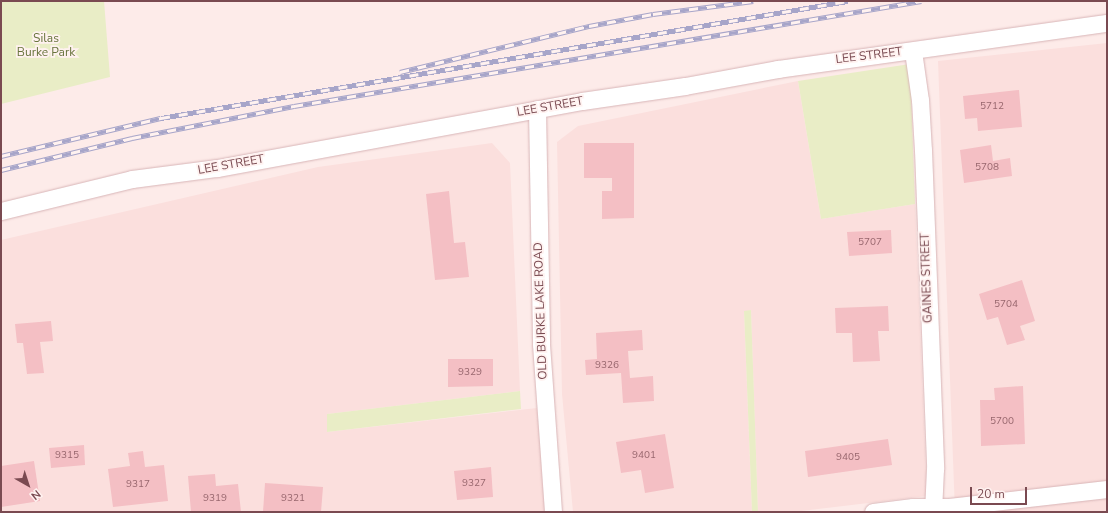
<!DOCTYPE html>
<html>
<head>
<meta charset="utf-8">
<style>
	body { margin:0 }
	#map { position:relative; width:1108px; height:513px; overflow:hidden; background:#fdebe9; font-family:"Nunito Sans",sans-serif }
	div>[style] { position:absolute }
	.residential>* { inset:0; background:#fbdfdd }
	.green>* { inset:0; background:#e9edc6 }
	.building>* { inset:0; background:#f4bfc4 }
	.roads { filter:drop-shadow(0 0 1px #d8b5b7) drop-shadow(0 0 1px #d8b5b7) }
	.street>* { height:17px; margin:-8.5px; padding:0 8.5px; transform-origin:8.5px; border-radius:8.5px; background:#fff }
	.rail>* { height:4.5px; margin-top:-2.25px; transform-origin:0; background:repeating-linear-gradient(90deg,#fff2f0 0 9px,#a7a5c9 0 18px); box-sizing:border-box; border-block:1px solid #a7a5c9 }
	span { translate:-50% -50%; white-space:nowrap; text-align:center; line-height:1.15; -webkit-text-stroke:3.5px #fff2f0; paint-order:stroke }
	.number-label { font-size:10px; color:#98676e }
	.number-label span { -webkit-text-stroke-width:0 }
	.park-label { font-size:12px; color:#68743c }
	.street-label { font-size:12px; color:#7a4a51 }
	.frame { position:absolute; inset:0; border:2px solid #7a4a51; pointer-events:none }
	.north { position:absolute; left:8px; top:465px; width:40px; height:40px; -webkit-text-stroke:3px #fff2f0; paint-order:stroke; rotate:141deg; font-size:11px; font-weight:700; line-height:16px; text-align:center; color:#7a4a51 }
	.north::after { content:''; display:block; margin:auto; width:14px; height:18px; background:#7a4a51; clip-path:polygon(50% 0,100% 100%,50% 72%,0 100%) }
	.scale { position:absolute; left:970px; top:487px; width:57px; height:18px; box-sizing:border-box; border:2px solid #7a4a51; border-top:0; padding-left:5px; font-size:12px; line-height:14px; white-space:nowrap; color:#7a4a51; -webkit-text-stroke:3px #fff2f0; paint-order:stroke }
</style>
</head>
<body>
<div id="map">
	<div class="residential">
		<i style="clip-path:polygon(1107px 43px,1107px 512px,955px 512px,938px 61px)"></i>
		<i style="clip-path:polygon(798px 81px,821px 219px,915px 204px,927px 496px,793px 512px,758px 512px,751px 310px,744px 312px,752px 512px,573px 512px,562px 394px,557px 142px,578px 126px)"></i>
		<i style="clip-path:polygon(492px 143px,510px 163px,520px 391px,327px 414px,327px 432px,537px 408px,547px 512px,1px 512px,1px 240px,318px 167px)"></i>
	</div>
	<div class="green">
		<i style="clip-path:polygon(1px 1px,104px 1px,110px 77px,1px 104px)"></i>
		<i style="clip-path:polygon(910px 64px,915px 204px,821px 219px,798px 81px)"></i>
		<i style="clip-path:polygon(751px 310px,754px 395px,758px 512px,752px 512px,744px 311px)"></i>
		<i style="clip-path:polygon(520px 391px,521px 409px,327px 432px,327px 414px)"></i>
	</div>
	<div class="building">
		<i style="clip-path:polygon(1019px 90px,1022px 127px,978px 131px,977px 118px,965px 119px,963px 96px)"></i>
		<i style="clip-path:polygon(584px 143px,634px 143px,634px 218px,602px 219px,602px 191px,612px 191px,612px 178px,584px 178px)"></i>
		<i style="clip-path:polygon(991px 145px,993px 161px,1010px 158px,1012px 176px,964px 183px,960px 150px)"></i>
		<i style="clip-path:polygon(449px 191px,454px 243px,465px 242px,469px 277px,435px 280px,426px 194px)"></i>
		<i style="clip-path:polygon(891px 230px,892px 253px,849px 256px,847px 232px)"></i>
		<i style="clip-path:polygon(1022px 280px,1035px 321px,1020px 326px,1025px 340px,1007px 345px,998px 317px,987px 320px,979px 294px)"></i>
		<i style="clip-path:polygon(888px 306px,889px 331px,878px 331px,880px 361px,853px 362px,852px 333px,836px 333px,835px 308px)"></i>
		<i style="clip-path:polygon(51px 321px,53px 341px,40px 342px,44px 373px,27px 374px,23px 343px,17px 343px,15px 324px)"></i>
		<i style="clip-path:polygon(642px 330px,643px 350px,628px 351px,630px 378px,653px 376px,654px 401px,623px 403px,621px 373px,586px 375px,585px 360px,597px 359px,596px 333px)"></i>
		<i style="clip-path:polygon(448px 359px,493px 359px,493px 386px,448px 387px)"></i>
		<i style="clip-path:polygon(1023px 386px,1025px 444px,981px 446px,980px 400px,995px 400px,994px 388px)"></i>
		<i style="clip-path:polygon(665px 434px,674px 488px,645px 493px,641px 470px,621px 473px,616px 442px)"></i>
		<i style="clip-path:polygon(888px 439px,892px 465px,808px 477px,805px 451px)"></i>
		<i style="clip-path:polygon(84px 445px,85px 465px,51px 468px,49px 448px)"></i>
		<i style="clip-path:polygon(143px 451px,145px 467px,164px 465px,168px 501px,113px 507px,108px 469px,130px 466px,128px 453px)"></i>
		<i style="clip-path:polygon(34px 461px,40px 501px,1px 507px,1px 466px)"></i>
		<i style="clip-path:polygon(491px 467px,493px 497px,457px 500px,454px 471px)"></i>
		<i style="clip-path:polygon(215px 474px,216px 486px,238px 484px,241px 512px,191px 512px,188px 476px)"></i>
		<i style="clip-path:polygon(265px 483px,323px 487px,321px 512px,263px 512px)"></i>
	</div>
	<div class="roads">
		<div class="street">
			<i style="left:913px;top:51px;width:49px;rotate:81.9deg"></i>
			<i style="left:920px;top:100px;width:50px;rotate:86.6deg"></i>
			<i style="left:923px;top:150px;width:319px;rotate:87.8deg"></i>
			<i style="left:935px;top:469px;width:43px;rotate:92.7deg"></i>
			<i style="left:537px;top:109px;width:235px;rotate:89deg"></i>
			<i style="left:541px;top:344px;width:168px;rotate:85.9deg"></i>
			<i style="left:1px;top:211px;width:135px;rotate:-13.7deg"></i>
			<i style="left:132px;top:179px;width:86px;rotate:-7.4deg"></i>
			<i style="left:217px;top:168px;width:371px;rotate:-10.4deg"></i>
			<i style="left:582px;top:101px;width:104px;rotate:-8.3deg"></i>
			<i style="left:685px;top:86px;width:95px;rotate:-10.4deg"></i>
			<i style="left:778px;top:69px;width:332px;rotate:-8deg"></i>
			<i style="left:873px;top:512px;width:40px;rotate:-7.1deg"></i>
			<i style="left:913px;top:507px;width:36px"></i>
			<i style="left:949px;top:507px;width:159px;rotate:-6.5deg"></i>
		</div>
	</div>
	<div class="rail">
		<i style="left:400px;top:72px;width:195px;rotate:-13.7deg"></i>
		<i style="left:589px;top:26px;width:65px;rotate:-10.6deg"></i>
		<i style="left:653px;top:14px;width:101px;rotate:-7.4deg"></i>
		<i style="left:1px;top:156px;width:164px;rotate:-13.4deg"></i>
		<i style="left:161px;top:118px;width:697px;rotate:-9.67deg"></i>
		<i style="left:1px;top:170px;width:135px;rotate:-13.7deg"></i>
		<i style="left:132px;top:138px;width:165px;rotate:-11.2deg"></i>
		<i style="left:294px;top:106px;width:636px;rotate:-9.51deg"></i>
	</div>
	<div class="number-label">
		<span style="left:992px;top:107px">5712</span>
		<span style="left:987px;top:168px">5708</span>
		<span style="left:870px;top:243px">5707</span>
		<span style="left:1006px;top:305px">5704</span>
		<span style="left:607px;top:366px">9326</span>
		<span style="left:470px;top:373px">9329</span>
		<span style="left:1002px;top:422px">5700</span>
		<span style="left:67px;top:456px">9315</span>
		<span style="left:644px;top:456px">9401</span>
		<span style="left:848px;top:458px">9405</span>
		<span style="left:474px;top:484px">9327</span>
		<span style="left:138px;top:485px">9317</span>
		<span style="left:215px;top:499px">9319</span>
		<span style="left:293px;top:499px">9321</span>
	</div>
	<div class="park-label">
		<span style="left:46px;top:46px">Silas<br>Burke Park</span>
	</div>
	<div class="street-label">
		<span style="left:869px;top:56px;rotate:-7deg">LEE STREET</span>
		<span style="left:550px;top:107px;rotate:-10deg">LEE STREET</span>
		<span style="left:231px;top:165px;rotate:-10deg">LEE STREET</span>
		<span style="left:927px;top:278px;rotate:-92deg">GAINES STREET</span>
		<span style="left:541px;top:311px;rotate:-92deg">OLD BURKE LAKE ROAD</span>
	</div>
	<div class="frame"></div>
	<div class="north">N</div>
	<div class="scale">20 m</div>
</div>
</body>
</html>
